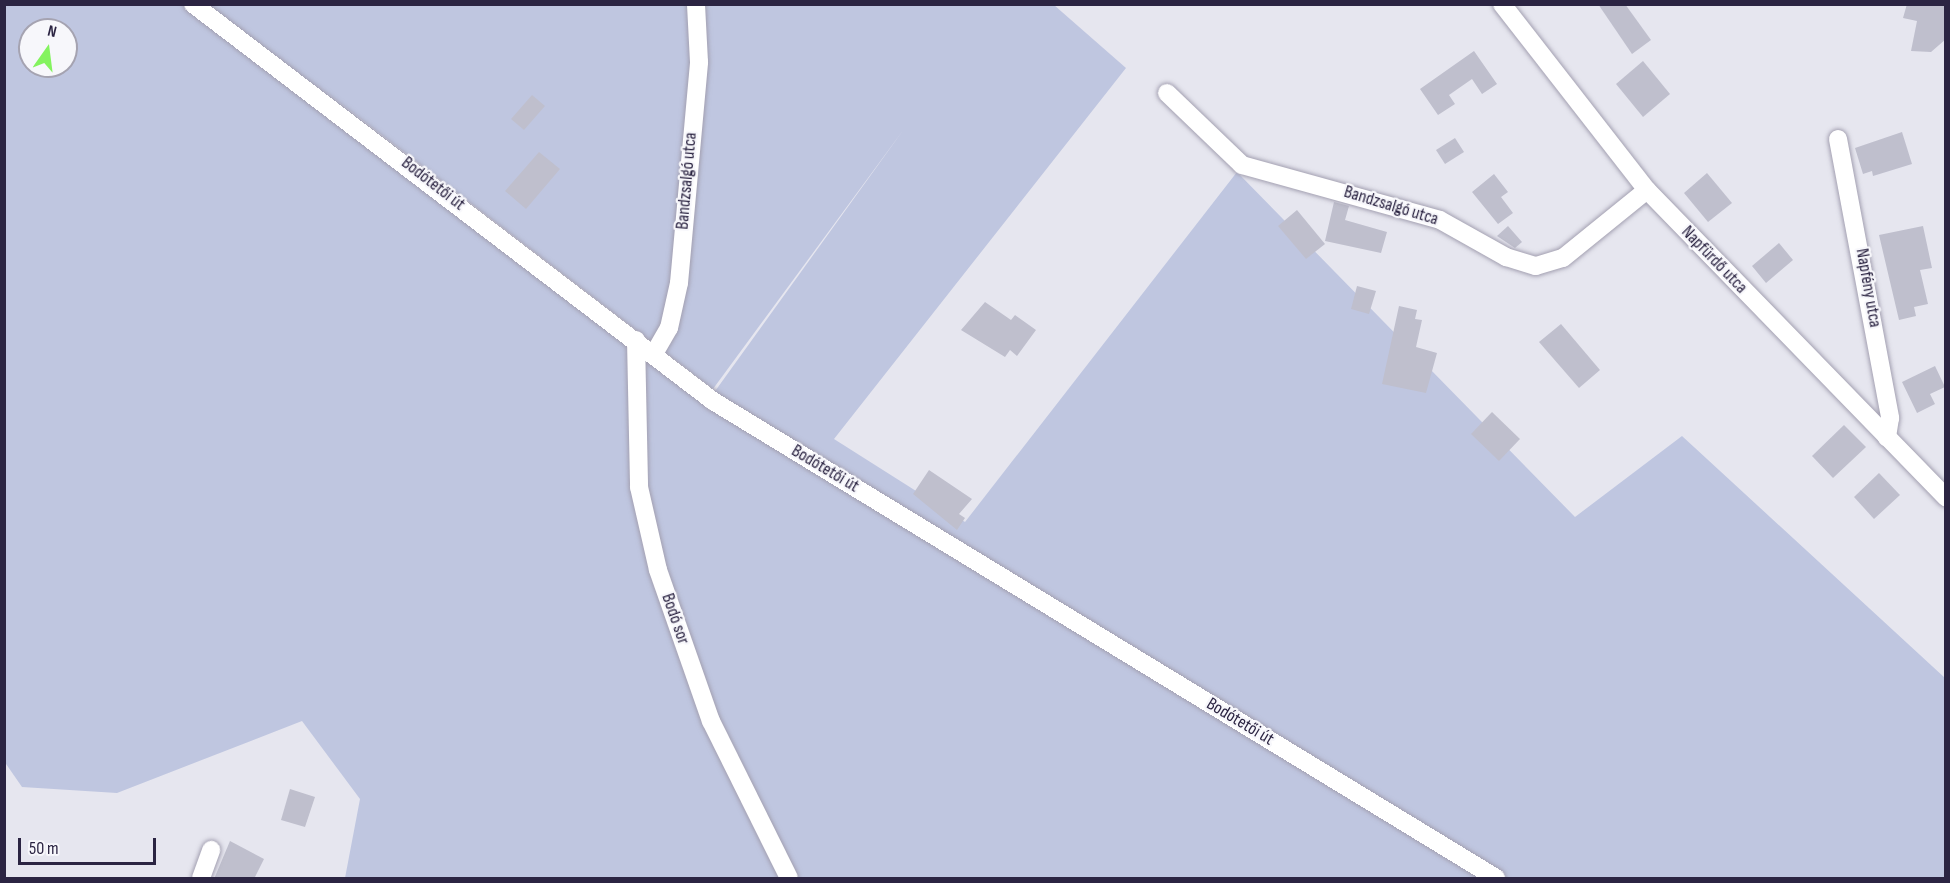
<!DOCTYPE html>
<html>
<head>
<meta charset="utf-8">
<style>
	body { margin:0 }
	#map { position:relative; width:1950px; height:883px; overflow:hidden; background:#e6e6ef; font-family:"Sofia Sans Condensed",sans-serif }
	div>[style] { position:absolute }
	.green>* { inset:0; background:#bfc6e0 }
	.building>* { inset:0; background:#bfbfcd }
	.roads { filter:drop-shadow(0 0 2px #a3a0b1) drop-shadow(0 0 2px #a3a0b1) }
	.minor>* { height:18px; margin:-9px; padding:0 9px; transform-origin:9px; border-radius:9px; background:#fff }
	span { translate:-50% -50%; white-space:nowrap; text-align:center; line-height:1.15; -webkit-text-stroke:4.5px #f7f7fb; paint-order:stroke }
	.street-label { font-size:18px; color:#2b2442 }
	.frame { position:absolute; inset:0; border:6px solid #2b2442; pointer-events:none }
	.north { position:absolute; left:18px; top:18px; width:60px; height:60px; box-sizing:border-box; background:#f7f7fb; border:2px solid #a5a3b1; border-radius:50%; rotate:14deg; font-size:16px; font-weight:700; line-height:24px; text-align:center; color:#2b2442 }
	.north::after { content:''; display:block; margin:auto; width:21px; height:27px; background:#84f35f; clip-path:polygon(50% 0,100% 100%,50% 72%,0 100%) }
	.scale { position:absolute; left:18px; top:838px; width:138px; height:27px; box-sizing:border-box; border:3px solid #2b2442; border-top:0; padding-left:8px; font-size:18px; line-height:21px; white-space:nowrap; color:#2b2442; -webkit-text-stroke:4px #f7f7fb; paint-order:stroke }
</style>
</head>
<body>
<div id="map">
	<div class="green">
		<i style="clip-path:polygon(evenodd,4px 5px,1054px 5px,1126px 68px,834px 439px,965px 522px,1237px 172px,1575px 517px,1682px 436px,1945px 678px,1945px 878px,345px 878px,360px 799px,302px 721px,117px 793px,22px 787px,4px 761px,4px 5px,30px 30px,66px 30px,66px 66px,30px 66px,30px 30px,4px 5px,310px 80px,713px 389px,904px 129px,713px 394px,310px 80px)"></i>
	</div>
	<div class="building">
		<i style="clip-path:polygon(1598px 4px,1625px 4px,1651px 40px,1632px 54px)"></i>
		<i style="clip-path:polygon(1907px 4px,1946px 4px,1946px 39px,1931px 52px,1911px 51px,1917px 21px,1903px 18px)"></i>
		<i style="clip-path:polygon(1474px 51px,1497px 84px,1482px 94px,1472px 79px,1449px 95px,1455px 104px,1438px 115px,1420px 89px)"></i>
		<i style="clip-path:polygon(1643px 61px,1670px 94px,1643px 117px,1616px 84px)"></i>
		<i style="clip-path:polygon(532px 95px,545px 106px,524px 130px,511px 119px)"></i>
		<i style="clip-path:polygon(1902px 132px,1912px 164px,1873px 176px,1872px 171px,1863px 174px,1855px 148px)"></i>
		<i style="clip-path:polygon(1455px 138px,1464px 152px,1445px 164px,1436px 150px)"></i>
		<i style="clip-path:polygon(539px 152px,560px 169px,526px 209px,505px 191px)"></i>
		<i style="clip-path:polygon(1707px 173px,1732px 203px,1708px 222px,1684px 193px)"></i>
		<i style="clip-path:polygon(1494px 174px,1508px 192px,1501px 197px,1513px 213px,1498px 224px,1472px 192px)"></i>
		<i style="clip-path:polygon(1334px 202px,1349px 206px,1345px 220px,1387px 232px,1381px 253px,1325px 241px)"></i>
		<i style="clip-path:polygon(1297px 210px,1325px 244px,1306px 259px,1278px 226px)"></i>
		<i style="clip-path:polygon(1508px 226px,1522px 242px,1515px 248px,1497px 236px)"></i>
		<i style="clip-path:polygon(1923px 226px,1932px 268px,1920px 270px,1928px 304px,1914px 307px,1916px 316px,1899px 320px,1879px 235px)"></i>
		<i style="clip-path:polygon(1779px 243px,1793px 260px,1766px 283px,1752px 266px)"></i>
		<i style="clip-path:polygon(1357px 286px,1376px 291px,1369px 314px,1351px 309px)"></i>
		<i style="clip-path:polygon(985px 302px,1011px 320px,1015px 315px,1036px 330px,1017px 356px,1010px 350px,1005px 357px,961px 330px)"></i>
		<i style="clip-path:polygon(1399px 306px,1417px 310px,1415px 319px,1422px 320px,1416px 347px,1437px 353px,1426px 393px,1382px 384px)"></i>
		<i style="clip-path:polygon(1561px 324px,1600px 370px,1579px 388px,1539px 342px)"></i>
		<i style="clip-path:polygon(1935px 366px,1945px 387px,1930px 394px,1935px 404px,1917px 413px,1902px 382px)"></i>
		<i style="clip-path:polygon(1492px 412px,1520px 439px,1499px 461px,1471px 434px)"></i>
		<i style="clip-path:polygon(1844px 425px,1866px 447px,1833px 478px,1812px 456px)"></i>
		<i style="clip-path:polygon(929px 470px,972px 499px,959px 514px,965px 518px,957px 530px,913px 494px)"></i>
		<i style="clip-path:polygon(1879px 473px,1900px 495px,1874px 519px,1854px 497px)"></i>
		<i style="clip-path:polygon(290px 789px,315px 797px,305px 827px,281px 820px)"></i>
		<i style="clip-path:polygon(230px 841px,264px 859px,254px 879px,214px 879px)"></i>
	</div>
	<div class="roads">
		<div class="minor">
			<i style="left:193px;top:4px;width:654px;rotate:37.36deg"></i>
			<i style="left:713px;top:401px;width:917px;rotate:31.35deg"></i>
			<i style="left:1502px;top:4px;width:236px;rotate:52.1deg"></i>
			<i style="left:1647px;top:190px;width:429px;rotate:45.8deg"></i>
			<i style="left:1167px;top:93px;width:104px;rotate:43.8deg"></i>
			<i style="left:1242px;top:165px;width:205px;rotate:15.5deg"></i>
			<i style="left:1440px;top:220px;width:76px;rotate:29.3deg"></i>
			<i style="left:1506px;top:257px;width:31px;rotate:17deg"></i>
			<i style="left:1536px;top:266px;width:28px;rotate:-17deg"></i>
			<i style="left:1563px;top:258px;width:108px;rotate:-39deg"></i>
			<i style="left:1838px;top:139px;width:284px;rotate:79.4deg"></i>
			<i style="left:1890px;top:418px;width:20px;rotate:99deg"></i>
			<i style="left:636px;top:340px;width:147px;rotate:88.8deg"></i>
			<i style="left:639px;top:487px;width:85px;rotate:77.1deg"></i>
			<i style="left:658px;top:570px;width:160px;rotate:70.7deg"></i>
			<i style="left:711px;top:721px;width:175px;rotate:63.6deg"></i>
			<i style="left:655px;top:352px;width:28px;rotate:-60deg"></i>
			<i style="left:669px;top:328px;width:46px;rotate:-77.5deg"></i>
			<i style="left:679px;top:283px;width:222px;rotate:-84.8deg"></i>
			<i style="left:699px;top:62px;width:58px;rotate:-93deg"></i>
			<i style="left:201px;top:878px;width:30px;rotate:-70deg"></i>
		</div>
	</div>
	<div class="street-label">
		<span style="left:687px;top:181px;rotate:-85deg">Bandzsalgó utca</span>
		<span style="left:433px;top:184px;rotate:38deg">Bodótetői út</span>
		<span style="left:1391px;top:206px;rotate:17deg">Bandzsalgó utca</span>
		<span style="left:1714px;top:260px;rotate:46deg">Napfürdő utca</span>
		<span style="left:1868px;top:288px;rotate:80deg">Napfény utca</span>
		<span style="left:825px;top:469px;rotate:31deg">Bodótetői út</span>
		<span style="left:675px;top:619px;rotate:71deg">Bodó sor</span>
		<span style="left:1240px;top:722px;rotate:31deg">Bodótetői út</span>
	</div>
	<div class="frame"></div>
	<div class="north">N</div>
	<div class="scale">50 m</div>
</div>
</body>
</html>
